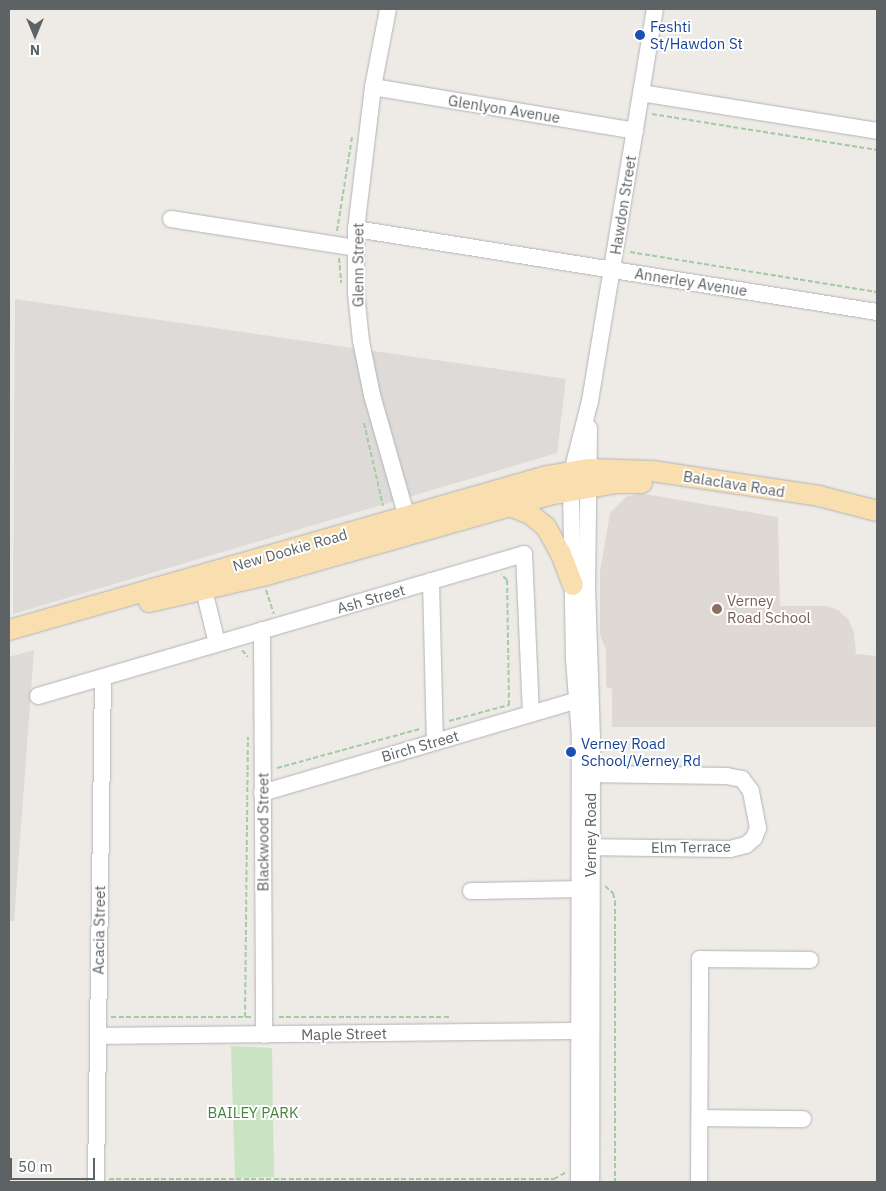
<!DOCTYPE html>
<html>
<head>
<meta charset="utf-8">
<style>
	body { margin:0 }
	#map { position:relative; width:886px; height:1191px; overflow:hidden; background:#eeeae5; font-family:"IBM Plex Sans",sans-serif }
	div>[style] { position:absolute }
	.industrial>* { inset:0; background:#dddad7 }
	.education>* { inset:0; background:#dedad3 }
	.green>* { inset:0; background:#cae4c3 }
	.path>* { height:2px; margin-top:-1px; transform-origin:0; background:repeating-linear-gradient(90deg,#a1cca4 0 5px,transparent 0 7.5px) }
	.roads { filter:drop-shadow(0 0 1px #b0b4b6) drop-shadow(0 0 1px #b0b4b6) }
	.minor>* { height:16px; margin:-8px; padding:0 8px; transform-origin:8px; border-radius:8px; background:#fff }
	.major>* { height:20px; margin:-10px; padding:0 10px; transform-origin:10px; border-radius:10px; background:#f9deaf }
	.dots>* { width:14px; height:14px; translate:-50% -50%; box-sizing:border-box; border:2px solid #fff; border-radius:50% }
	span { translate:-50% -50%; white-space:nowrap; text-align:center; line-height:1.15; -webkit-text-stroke:4px #fff; paint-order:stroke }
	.transit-label { font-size:15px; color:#164399 }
	.left { translate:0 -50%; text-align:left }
	.street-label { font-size:15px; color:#5d6264 }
	.education-label { font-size:15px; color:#785e54 }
	.park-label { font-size:15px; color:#47843c }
	.frame { position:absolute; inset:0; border:10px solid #5d6264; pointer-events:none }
	.north { position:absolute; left:10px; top:10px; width:50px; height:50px; -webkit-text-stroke:4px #fff; paint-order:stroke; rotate:180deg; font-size:14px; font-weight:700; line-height:20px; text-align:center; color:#5d6264 }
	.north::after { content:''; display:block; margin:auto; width:18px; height:22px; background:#5d6264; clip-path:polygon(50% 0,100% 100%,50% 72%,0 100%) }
	.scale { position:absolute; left:10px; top:1158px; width:85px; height:22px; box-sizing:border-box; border:2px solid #5d6264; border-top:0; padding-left:6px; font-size:15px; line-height:18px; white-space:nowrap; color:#5d6264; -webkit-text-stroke:4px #fff; paint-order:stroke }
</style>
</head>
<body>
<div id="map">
	<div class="industrial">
		<i style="clip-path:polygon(15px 299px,566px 379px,557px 453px,13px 614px)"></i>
		<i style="clip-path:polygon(34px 650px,14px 921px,9px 921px,9px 657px)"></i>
	</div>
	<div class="education">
		<i style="clip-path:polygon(639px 493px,778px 517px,780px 606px,826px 606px,838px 610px,848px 619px,854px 632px,856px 654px,877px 656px,877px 727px,612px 727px,612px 689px,606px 687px,606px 650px,600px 635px,600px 572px,610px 513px,626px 497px)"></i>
	</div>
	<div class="green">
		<i style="clip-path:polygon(231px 1046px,272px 1048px,274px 1177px,235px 1178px)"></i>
	</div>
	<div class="path">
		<i style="left:652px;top:114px;width:228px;rotate:9.1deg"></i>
		<i style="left:337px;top:231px;width:95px;rotate:-80.9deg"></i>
		<i style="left:630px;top:252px;width:250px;rotate:9.2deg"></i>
		<i style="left:339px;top:258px;width:25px;rotate:85deg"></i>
		<i style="left:364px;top:423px;width:85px;rotate:77.1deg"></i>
		<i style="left:266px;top:590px;width:25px;rotate:72deg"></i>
		<i style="left:242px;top:650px;width:9px;rotate:49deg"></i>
		<i style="left:449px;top:721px;width:62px;rotate:-14.9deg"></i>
		<i style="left:509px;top:705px;width:125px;rotate:-90.9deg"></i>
		<i style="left:507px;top:580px;width:8px;rotate:-135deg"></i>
		<i style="left:277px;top:768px;width:148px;rotate:-15.3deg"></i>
		<i style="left:605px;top:886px;width:11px;rotate:41deg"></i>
		<i style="left:613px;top:893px;width:8px;rotate:76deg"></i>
		<i style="left:615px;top:901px;width:281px;rotate:90deg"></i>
		<i style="left:111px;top:1017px;width:140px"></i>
		<i style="left:245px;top:1017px;width:280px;rotate:-89.4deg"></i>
		<i style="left:279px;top:1017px;width:172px"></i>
		<i style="left:109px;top:1179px;width:445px"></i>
		<i style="left:554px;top:1179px;width:13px;rotate:-29deg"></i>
	</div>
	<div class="roads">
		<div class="minor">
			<i style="left:388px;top:9px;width:79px;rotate:100.9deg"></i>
			<i style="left:373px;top:87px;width:143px;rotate:96.8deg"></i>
			<i style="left:356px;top:229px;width:64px;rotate:90deg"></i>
			<i style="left:356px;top:293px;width:48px;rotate:84.1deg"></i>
			<i style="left:361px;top:341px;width:55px;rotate:78.5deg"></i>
			<i style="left:372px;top:395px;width:128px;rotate:74.1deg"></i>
			<i style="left:373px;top:87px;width:266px;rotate:9.5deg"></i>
			<i style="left:641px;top:93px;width:239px;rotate:9.1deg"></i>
			<i style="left:171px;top:219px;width:187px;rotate:8.9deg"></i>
			<i style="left:356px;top:229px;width:528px;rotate:9.05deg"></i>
			<i style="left:589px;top:428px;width:159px;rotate:90.7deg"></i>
			<i style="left:587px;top:587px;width:149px;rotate:88.1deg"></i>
			<i style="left:592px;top:736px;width:446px;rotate:90.1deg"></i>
			<i style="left:201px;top:578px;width:67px;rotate:76.2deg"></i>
			<i style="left:431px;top:581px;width:161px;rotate:88.6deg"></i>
			<i style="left:262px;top:630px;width:405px;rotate:89.7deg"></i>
			<i style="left:38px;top:696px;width:506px;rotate:-16.29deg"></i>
			<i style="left:524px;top:554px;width:160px;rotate:87.5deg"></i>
			<i style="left:262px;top:793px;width:329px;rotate:-16.4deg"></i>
			<i style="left:580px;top:847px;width:150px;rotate:0.8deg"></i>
			<i style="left:730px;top:849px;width:16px;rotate:-14deg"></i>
			<i style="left:746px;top:845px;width:11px;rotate:-41deg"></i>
			<i style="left:754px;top:838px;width:11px;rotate:-68deg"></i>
			<i style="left:758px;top:828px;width:38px;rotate:-101deg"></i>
			<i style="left:751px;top:791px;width:15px;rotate:-127deg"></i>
			<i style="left:742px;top:779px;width:15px;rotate:-169deg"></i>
			<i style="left:727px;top:776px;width:145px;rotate:-179.2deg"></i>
			<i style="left:471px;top:891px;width:118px;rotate:-1deg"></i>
			<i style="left:98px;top:1036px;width:490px;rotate:-0.6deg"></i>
			<i style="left:701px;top:1118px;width:102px;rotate:0.6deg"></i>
			<i style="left:96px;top:1182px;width:505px;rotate:-89.21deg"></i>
			<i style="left:579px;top:1182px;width:446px;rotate:-89.9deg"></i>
			<i style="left:580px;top:736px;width:77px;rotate:-94.5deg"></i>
			<i style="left:574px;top:659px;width:167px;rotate:-91deg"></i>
			<i style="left:571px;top:492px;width:20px;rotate:-87deg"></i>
			<i style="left:572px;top:472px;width:73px;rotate:-75.8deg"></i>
			<i style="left:590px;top:401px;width:397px;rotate:-80.6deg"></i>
			<i style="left:699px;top:1182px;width:223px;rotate:-89.7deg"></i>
			<i style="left:700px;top:959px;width:110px;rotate:0.5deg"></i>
		</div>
		<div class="major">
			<i style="left:510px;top:506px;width:22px;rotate:22deg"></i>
			<i style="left:530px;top:514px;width:21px;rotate:39deg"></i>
			<i style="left:546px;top:527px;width:31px;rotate:61deg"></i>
			<i style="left:561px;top:554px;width:33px;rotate:69deg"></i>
			<i style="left:149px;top:602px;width:121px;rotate:-12.9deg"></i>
			<i style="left:267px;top:575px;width:293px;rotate:-15.8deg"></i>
			<i style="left:549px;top:495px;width:69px;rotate:-10deg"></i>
			<i style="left:617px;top:483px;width:25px"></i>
			<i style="left:9px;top:630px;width:560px;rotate:-15.97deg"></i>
			<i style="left:547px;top:476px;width:43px;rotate:-9.5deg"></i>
			<i style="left:589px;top:469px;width:63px;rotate:1.8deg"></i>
			<i style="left:652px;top:471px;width:169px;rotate:8.5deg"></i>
			<i style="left:819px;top:496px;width:60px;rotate:14.5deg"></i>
		</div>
	</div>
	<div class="dots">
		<i style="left:640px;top:35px;background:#1a4fb4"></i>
		<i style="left:717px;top:609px;background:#8d6e63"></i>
		<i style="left:571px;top:752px;background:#1a4fb4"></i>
	</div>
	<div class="transit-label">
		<span class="left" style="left:650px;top:35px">Feshti<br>St/Hawdon St</span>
		<span class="left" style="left:581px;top:752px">Verney Road<br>School/Verney Rd</span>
	</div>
	<div class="street-label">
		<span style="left:504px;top:109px;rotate:9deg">Glenlyon Avenue</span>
		<span style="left:623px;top:205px;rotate:-81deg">Hawdon Street</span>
		<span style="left:358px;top:265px;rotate:-90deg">Glenn Street</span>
		<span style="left:691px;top:282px;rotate:9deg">Annerley Avenue</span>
		<span style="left:734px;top:484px;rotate:9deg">Balaclava Road</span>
		<span style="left:290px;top:550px;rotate:-16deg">New Dookie Road</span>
		<span style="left:371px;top:599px;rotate:-16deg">Ash Street</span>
		<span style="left:420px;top:746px;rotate:-16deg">Birch Street</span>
		<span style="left:263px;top:832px;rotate:-90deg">Blackwood Street</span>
		<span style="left:591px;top:835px;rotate:-90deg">Verney Road</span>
		<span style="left:691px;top:847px;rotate:-1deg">Elm Terrace</span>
		<span style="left:99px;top:930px;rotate:-89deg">Acacia Street</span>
		<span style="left:344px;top:1034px;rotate:-1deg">Maple Street</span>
	</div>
	<div class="education-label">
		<span class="left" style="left:727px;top:609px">Verney<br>Road School</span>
	</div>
	<div class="park-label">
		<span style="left:253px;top:1113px">BAILEY PARK</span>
	</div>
	<div class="frame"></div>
	<div class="north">N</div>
	<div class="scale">50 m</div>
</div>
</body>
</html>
